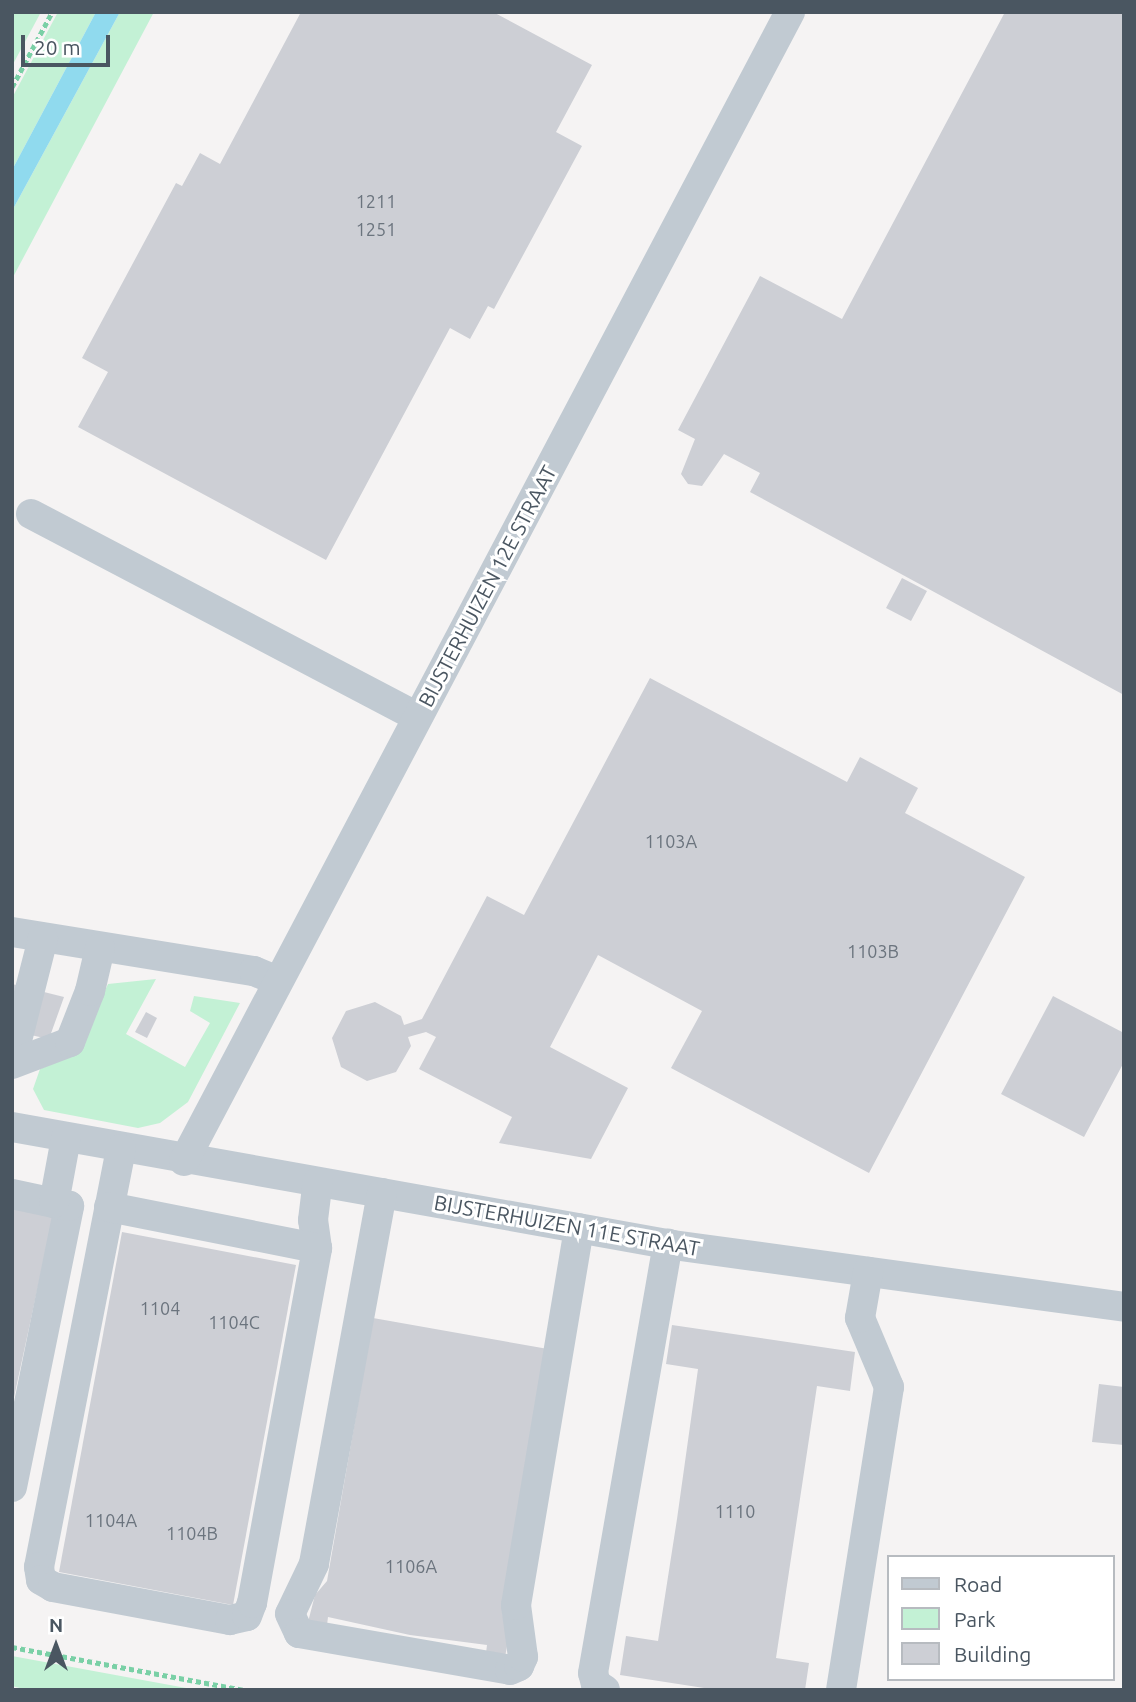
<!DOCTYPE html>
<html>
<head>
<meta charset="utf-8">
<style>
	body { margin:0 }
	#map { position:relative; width:1136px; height:1702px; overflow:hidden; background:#f5f3f3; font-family:Ubuntu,sans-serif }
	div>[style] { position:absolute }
	.green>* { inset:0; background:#c3f1d5 }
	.water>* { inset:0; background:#90daee }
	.building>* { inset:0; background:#cdcfd5 }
	.path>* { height:4.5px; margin-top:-2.25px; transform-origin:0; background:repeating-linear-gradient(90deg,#7ad0a6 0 5px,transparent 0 8.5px) }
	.minor>* { height:30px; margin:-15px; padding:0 15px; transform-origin:15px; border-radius:15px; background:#c1cad2 }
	span { translate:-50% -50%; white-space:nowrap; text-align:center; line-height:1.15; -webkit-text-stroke:6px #fff; paint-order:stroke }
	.number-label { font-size:18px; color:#6b747e }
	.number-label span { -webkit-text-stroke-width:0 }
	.street-label { font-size:21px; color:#4a5661 }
	.frame { position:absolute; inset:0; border:14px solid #4a5661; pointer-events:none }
	.legend { position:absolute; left:887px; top:1555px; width:228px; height:126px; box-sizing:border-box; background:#fff; border:2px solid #b7bbc0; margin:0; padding:9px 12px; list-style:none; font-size:21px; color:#4a5661 }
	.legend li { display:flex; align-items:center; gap:14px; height:35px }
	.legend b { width:35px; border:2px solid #b7bbc0 }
	.north { position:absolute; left:21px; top:1611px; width:70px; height:70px; -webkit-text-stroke:5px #fff; paint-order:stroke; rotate:0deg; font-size:19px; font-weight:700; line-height:28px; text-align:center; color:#4a5661 }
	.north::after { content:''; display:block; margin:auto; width:24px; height:32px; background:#4a5661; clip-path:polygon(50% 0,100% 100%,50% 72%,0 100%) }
	.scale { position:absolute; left:21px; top:35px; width:89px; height:32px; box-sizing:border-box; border:4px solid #4a5661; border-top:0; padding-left:9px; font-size:21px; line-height:24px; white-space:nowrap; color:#4a5661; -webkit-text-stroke:5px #fff; paint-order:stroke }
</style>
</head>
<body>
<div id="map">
	<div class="green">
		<i style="clip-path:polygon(12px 12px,41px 12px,12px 66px)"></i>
		<i style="clip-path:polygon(58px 12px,96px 12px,12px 170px,12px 98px)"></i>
		<i style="clip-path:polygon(120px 12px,154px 12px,12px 279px,12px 211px)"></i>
		<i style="clip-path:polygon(156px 979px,126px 1034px,185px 1067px,210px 1023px,190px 1011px,194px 996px,240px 1003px,188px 1102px,160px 1123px,138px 1128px,44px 1110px,33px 1089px,40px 1069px,76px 1054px,108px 984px)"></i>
		<i style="clip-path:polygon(12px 1656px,197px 1690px,27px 1690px,12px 1686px)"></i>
	</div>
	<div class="water">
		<i style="clip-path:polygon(96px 12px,120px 12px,12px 211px,12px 170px)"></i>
	</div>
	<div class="building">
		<i style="clip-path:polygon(301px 12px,493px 12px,592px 65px,556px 132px,582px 146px,494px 309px,488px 306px,470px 339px,450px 328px,326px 560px,78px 427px,108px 372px,82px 358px,176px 183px,182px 186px,200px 153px,220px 164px)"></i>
		<i style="clip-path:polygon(1005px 12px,1124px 12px,1124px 695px,750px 492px,760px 473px,724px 454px,702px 486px,688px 484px,681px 474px,695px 439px,678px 430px,760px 276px,842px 319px)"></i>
		<i style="clip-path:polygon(902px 578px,927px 591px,911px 621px,886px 608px)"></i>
		<i style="clip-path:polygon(650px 678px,847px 782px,860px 757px,918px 788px,905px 813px,1025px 877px,869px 1173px,671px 1068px,702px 1011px,598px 955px,550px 1047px,628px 1088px,591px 1159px,499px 1143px,512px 1117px,419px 1069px,436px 1037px,426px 1032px,408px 1037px,411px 1046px,396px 1072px,367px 1081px,341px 1067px,332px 1038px,346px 1011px,375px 1002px,401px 1016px,404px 1025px,422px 1019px,487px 896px,524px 915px)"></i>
		<i style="clip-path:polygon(12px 984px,64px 997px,49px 1039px,12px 1031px)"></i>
		<i style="clip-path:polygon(1053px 996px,1124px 1033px,1124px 1062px,1084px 1137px,1001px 1094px)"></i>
		<i style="clip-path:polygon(146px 1012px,157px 1018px,147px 1038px,135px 1032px)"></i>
		<i style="clip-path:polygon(12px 1208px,53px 1217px,13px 1402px,12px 1402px)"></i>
		<i style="clip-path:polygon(122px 1232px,296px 1265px,233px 1605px,59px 1572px)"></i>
		<i style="clip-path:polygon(373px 1318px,548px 1349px,502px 1611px,508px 1641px,505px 1657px,486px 1653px,487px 1645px,410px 1635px,328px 1617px,327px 1625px,308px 1622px,315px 1595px,327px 1581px)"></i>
		<i style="clip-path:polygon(672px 1325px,855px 1352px,850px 1391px,817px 1386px,776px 1658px,809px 1663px,805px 1690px,717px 1690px,620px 1675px,626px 1636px,658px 1641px,677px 1519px,698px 1369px,666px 1364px)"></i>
		<i style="clip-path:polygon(1099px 1384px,1124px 1387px,1124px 1445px,1092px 1442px)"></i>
	</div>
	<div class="path">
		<i style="left:12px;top:87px;width:85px;rotate:-61.9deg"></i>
		<i style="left:12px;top:1647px;width:236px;rotate:10.5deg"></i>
	</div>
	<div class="minor">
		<i style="left:31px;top:514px;width:436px;rotate:27.7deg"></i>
		<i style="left:12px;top:932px;width:245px;rotate:9.2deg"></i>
		<i style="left:254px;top:971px;width:26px;rotate:23deg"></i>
		<i style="left:12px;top:1060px;width:126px;rotate:-75.7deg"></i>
		<i style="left:12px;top:1064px;width:62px;rotate:-20.8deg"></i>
		<i style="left:70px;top:1042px;width:55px;rotate:-68.6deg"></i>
		<i style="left:90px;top:991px;width:44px;rotate:-76.9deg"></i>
		<i style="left:12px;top:1127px;width:671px;rotate:10.12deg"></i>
		<i style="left:673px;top:1245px;width:455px;rotate:7.8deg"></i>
		<i style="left:121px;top:1149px;width:426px;rotate:101.1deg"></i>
		<i style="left:39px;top:1567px;width:13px;rotate:81deg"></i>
		<i style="left:41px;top:1580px;width:14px;rotate:30deg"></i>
		<i style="left:53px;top:1587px;width:180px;rotate:10.6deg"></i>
		<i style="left:230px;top:1620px;width:17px;rotate:-13deg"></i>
		<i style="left:247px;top:1616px;width:14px;rotate:-69deg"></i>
		<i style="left:252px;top:1603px;width:361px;rotate:-79.6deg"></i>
		<i style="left:317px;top:1248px;width:28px;rotate:-98deg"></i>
		<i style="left:313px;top:1220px;width:38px;rotate:-83deg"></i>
		<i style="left:184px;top:1161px;width:1299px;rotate:-62.19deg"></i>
		<i style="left:382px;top:1193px;width:377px;rotate:100.4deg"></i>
		<i style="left:314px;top:1564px;width:55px;rotate:115.6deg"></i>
		<i style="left:290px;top:1614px;width:21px;rotate:65deg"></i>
		<i style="left:299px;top:1633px;width:214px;rotate:9.9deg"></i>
		<i style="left:510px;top:1670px;width:10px;rotate:-24deg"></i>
		<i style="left:519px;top:1666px;width:10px;rotate:-66deg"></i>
		<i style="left:523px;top:1657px;width:52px;rotate:-97.7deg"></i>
		<i style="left:516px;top:1605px;width:382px;rotate:-80.5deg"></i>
		<i style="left:12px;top:1194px;width:43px;rotate:12.1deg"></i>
		<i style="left:109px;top:1207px;width:212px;rotate:11.2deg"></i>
		<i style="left:12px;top:1487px;width:287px;rotate:-78.5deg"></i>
		<i style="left:69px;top:1206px;width:15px;rotate:-169deg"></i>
		<i style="left:54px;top:1203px;width:66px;rotate:-79.5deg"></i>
		<i style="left:605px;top:1690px;width:11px;rotate:-146deg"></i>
		<i style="left:596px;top:1684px;width:11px;rotate:-105deg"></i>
		<i style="left:593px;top:1673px;width:436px;rotate:-80.1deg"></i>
		<i style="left:841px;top:1690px;width:307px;rotate:-81deg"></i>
		<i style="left:889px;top:1387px;width:75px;rotate:-112.8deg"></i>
		<i style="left:860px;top:1318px;width:47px;rotate:-80.1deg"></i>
	</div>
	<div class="number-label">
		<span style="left:376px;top:201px">1211</span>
		<span style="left:376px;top:229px">1251</span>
		<span style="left:671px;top:841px">1103A</span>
		<span style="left:873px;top:951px">1103B</span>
		<span style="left:160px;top:1308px">1104</span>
		<span style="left:234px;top:1322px">1104C</span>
		<span style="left:735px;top:1511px">1110</span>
		<span style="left:111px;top:1520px">1104A</span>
		<span style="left:192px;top:1533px">1104B</span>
		<span style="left:411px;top:1566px">1106A</span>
	</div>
	<div class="street-label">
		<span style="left:487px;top:586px;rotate:-62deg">BIJSTERHUIZEN 12E STRAAT</span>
		<span style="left:567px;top:1225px;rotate:10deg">BIJSTERHUIZEN 11E STRAAT</span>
	</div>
	<div class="frame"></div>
	<ul class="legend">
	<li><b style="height:9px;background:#c1cad2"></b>Road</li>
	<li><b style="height:19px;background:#c3f1d5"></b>Park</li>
	<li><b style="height:19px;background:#cdcfd5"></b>Building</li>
	</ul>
	<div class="north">N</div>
	<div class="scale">20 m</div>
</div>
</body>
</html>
